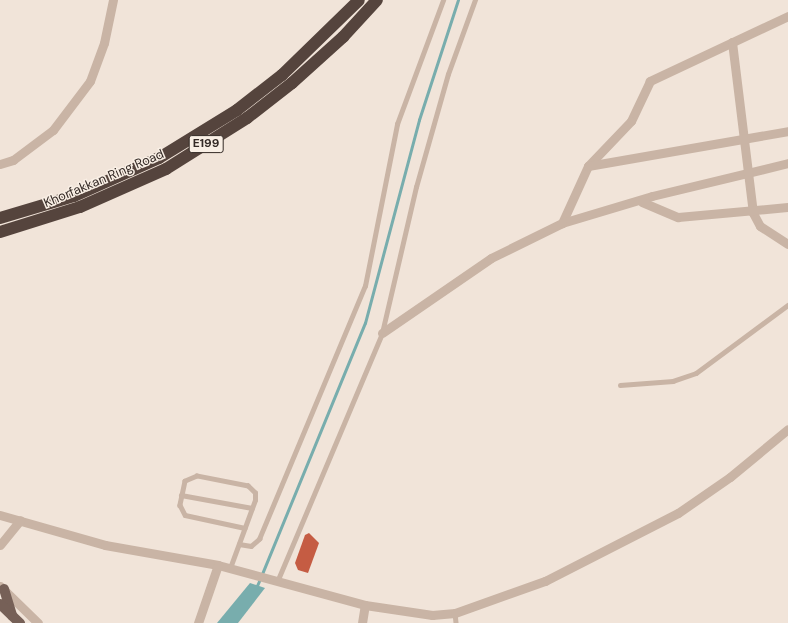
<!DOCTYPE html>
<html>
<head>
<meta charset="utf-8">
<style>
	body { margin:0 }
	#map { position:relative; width:788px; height:623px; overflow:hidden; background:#f1e4d9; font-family:"DM Sans",sans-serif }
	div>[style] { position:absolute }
	.water>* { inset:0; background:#78adad }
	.stream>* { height:2.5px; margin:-1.25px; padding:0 1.25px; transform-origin:1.25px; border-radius:1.25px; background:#78adad }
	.building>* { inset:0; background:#c55c43 }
	.lane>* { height:4.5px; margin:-2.25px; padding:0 2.25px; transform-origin:2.25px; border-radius:2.25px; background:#c9b4a5 }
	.street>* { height:9px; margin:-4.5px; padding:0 4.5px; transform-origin:4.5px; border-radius:4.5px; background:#c9b4a5 }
	.primary>* { height:10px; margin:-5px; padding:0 5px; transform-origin:5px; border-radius:5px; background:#766057 }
	.highway>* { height:12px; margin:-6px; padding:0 6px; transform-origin:6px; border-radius:6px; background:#55443d }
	span { translate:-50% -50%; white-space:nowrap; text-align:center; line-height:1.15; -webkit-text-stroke:3px #f9efe5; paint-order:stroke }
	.shield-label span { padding:1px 3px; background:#f9efe5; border:1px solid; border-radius:3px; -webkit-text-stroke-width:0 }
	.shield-label { font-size:12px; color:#342a26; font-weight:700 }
	.street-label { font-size:13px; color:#342a26 }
</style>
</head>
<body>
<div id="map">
	<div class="water">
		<i style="clip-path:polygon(250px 583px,265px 588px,238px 623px,217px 623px)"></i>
	</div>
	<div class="stream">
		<i style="left:262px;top:574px;width:271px;rotate:-67.7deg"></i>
		<i style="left:365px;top:323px;width:210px;rotate:-75.1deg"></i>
		<i style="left:419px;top:120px;width:126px;rotate:-72deg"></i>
		<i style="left:256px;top:588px;width:10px;rotate:-66deg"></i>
	</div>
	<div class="building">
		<i style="clip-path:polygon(309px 533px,319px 543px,308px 573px,298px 570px,295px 563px,305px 535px)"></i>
	</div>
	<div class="lane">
		<i style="left:620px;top:385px;width:53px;rotate:-4.3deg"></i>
		<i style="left:673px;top:381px;width:24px;rotate:-19deg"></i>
		<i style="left:696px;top:373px;width:114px;rotate:-36.5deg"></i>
		<i style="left:181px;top:495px;width:72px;rotate:10.4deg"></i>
		<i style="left:239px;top:544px;width:12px;rotate:9deg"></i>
		<i style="left:251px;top:546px;width:11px;rotate:-41deg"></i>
		<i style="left:259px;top:539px;width:274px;rotate:-67.3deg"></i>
		<i style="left:365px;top:286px;width:165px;rotate:-78.8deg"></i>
		<i style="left:397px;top:124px;width:132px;rotate:-69.6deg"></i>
		<i style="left:230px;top:568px;width:72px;rotate:-69.8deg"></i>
		<i style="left:255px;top:500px;width:7px;rotate:-90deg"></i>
		<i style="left:255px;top:493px;width:10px;rotate:-135deg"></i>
		<i style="left:248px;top:486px;width:52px;rotate:-168.9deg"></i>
		<i style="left:197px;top:476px;width:13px;rotate:157deg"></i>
		<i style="left:185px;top:481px;width:25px;rotate:102deg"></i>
		<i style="left:180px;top:505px;width:11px;rotate:63deg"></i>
		<i style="left:185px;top:515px;width:61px;rotate:12.2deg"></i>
		<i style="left:277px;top:582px;width:270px;rotate:-67.1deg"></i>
		<i style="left:382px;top:333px;width:150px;rotate:-76.9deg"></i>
		<i style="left:416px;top:187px;width:117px;rotate:-74.2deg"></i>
		<i style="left:448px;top:74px;width:79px;rotate:-70deg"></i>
		<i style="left:455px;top:613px;width:10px;rotate:84deg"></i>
	</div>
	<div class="street">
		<i style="left:788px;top:16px;width:153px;rotate:154.8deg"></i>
		<i style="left:650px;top:81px;width:44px;rotate:115.4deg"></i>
		<i style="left:631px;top:121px;width:62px;rotate:133.7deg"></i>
		<i style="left:588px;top:166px;width:63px;rotate:114.5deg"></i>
		<i style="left:562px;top:223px;width:94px;rotate:-16.7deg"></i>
		<i style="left:652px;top:196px;width:140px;rotate:-13.6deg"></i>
		<i style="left:732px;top:42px;width:172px;rotate:83deg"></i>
		<i style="left:753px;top:213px;width:15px;rotate:62deg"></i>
		<i style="left:760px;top:226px;width:33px;rotate:33deg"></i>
		<i style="left:0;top:164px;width:14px;rotate:-17deg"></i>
		<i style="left:13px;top:160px;width:50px;rotate:-36.9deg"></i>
		<i style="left:53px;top:130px;width:61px;rotate:-52.9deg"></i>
		<i style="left:90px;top:81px;width:40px;rotate:-69.8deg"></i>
		<i style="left:104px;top:43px;width:44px;rotate:-78.2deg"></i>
		<i style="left:588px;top:166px;width:203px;rotate:-9.9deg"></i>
		<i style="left:642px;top:202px;width:39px;rotate:23deg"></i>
		<i style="left:678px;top:217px;width:110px;rotate:-5.2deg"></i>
		<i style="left:382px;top:333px;width:132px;rotate:-34.5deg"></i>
		<i style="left:491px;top:258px;width:79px;rotate:-26.2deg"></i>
		<i style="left:0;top:515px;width:109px;rotate:15.9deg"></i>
		<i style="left:105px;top:545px;width:115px;rotate:10deg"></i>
		<i style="left:218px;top:565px;width:152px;rotate:15.2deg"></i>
		<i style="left:365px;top:605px;width:68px;rotate:8.5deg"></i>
		<i style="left:432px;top:615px;width:23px;rotate:-5deg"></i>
		<i style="left:455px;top:613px;width:96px;rotate:-19.6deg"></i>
		<i style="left:545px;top:581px;width:149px;rotate:-27.1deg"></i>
		<i style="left:678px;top:513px;width:63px;rotate:-34.7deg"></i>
		<i style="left:730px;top:477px;width:75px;rotate:-39.6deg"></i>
		<i style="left:0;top:545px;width:32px;rotate:-51deg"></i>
		<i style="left:0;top:586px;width:53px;rotate:44.2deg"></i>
		<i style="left:198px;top:623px;width:61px;rotate:-71deg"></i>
		<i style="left:362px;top:623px;width:18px;rotate:-81deg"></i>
	</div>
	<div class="primary">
		<i style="left:4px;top:589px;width:28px;rotate:73deg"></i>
		<i style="left:0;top:604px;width:28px;rotate:44deg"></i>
	</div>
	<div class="highway">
		<i style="left:0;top:218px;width:77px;rotate:-16.6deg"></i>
		<i style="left:74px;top:196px;width:93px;rotate:-24.1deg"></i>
		<i style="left:159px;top:158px;width:92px;rotate:-31.6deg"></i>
		<i style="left:237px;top:110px;width:57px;rotate:-37.9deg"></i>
		<i style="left:282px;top:75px;width:107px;rotate:-44.2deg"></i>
		<i style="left:0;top:232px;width:84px;rotate:-17.4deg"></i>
		<i style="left:80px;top:207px;width:94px;rotate:-23.8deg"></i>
		<i style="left:166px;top:169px;width:96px;rotate:-32.2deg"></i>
		<i style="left:247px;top:118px;width:57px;rotate:-37.9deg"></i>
		<i style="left:292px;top:83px;width:69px;rotate:-42deg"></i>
		<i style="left:343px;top:37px;width:50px;rotate:-47.4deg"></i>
	</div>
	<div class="shield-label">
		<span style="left:206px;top:144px">E199</span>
	</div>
	<div class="street-label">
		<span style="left:104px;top:179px;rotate:-23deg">Khorfakkan Ring Road</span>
	</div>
</div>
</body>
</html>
